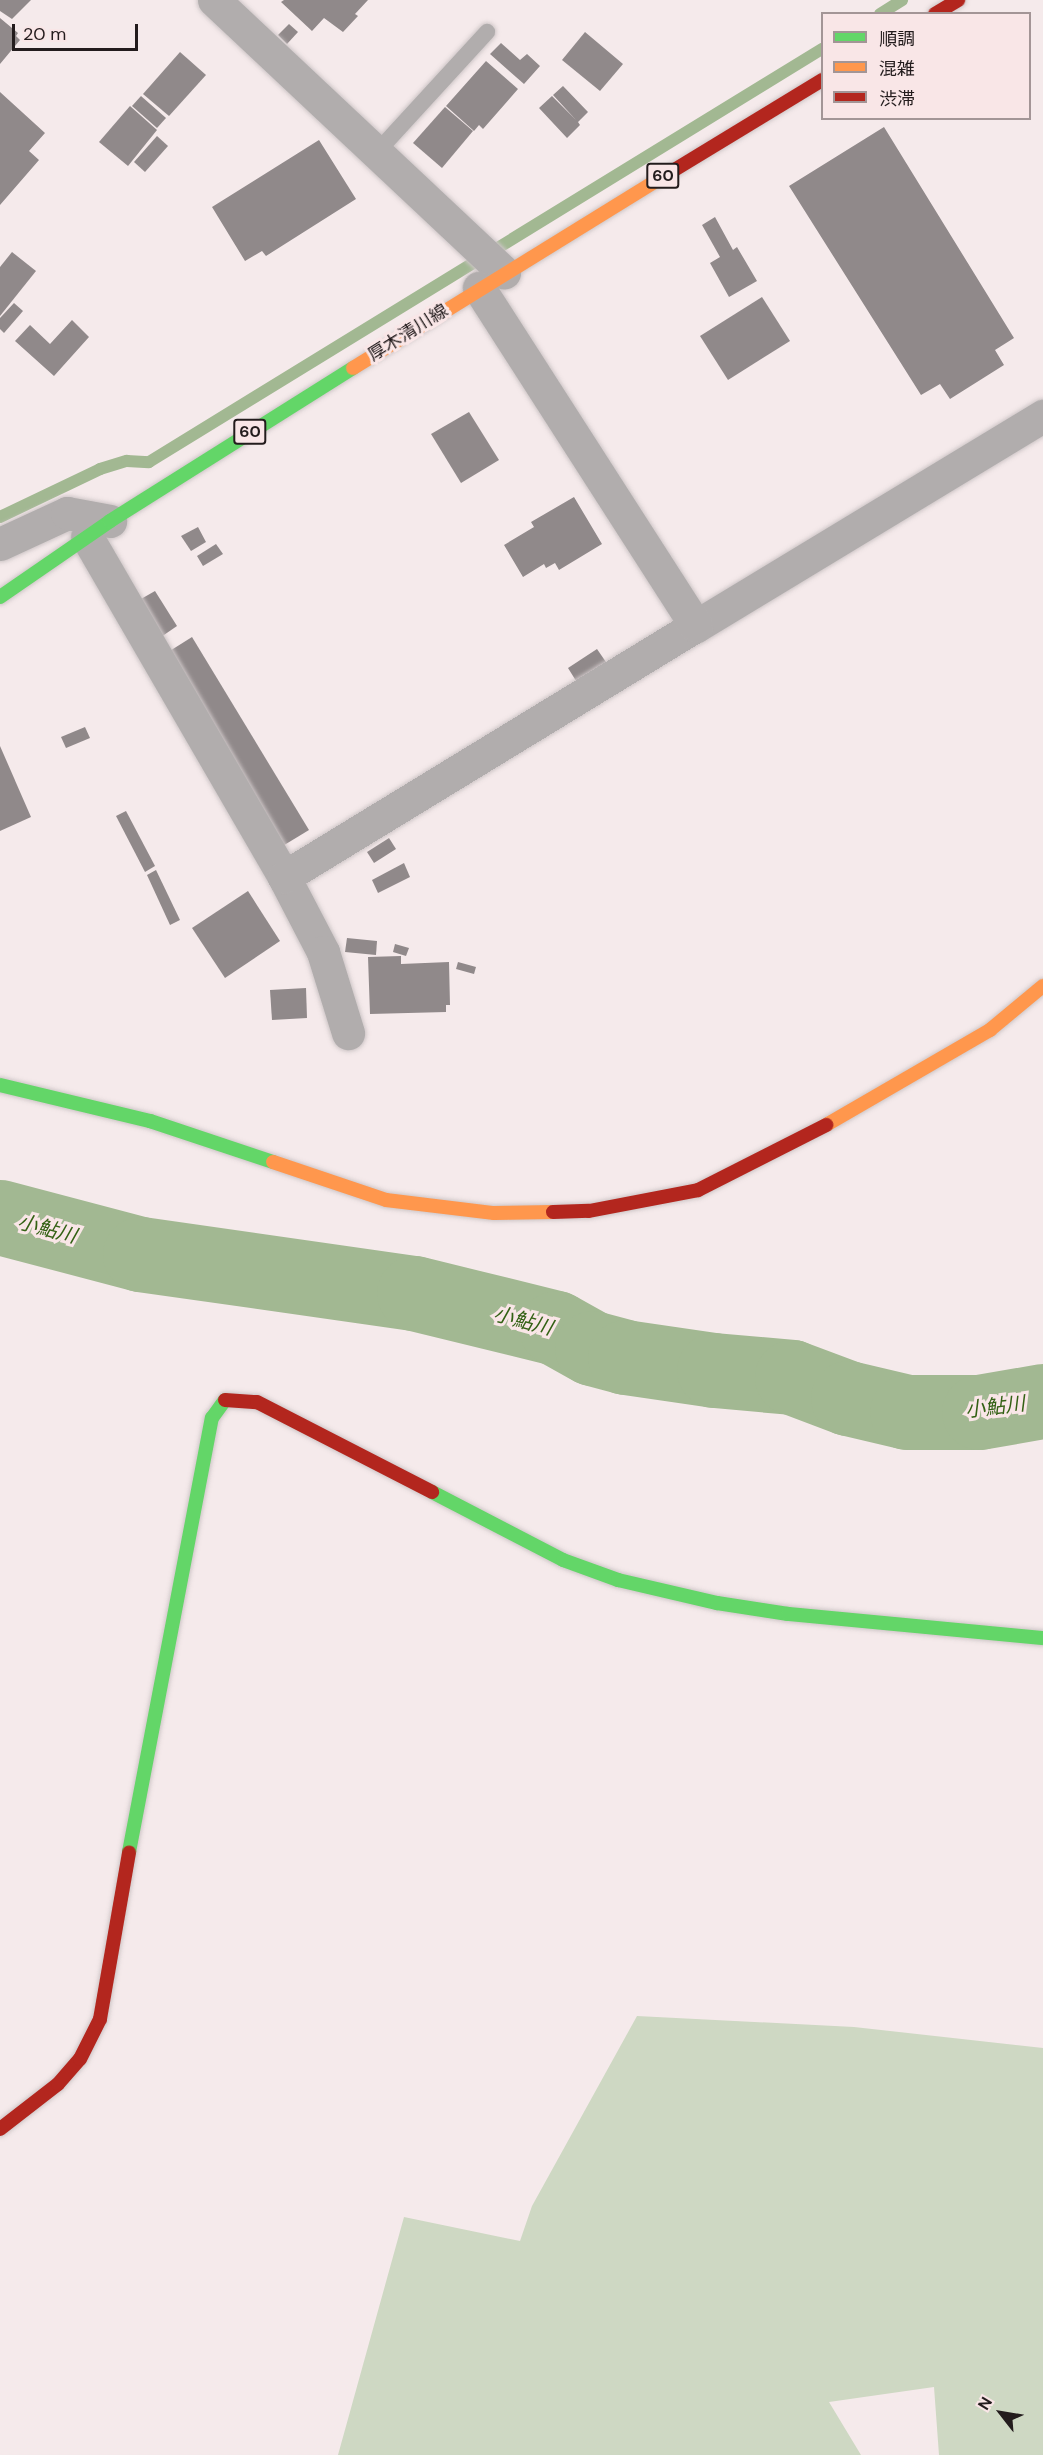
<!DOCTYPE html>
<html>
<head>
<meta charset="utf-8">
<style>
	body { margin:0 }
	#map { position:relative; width:1043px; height:2455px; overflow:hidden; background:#f5eaeb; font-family:"DM Sans","Noto Sans JP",sans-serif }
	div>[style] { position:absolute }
	.green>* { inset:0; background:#ced8c3 }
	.stream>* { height:12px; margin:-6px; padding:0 6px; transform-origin:6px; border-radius:6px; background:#a2b892 }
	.river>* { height:75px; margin:-37.5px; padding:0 37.5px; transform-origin:37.5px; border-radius:37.5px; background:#a2b892 }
	.building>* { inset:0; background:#90898a }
	.roads { filter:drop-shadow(0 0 2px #cec6c7) drop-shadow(0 0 2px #cec6c7) }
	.lane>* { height:16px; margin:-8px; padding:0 8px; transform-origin:8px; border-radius:8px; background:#b1adad }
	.street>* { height:33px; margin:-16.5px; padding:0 16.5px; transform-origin:16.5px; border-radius:16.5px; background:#b1adad }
	.fast>* { height:14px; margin:-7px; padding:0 7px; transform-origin:7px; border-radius:7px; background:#63d668 }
	.slow>* { height:14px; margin:-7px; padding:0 7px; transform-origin:7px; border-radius:7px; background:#ff974d }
	.jam>* { height:14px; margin:-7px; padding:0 7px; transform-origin:7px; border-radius:7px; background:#b3261e }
	span { translate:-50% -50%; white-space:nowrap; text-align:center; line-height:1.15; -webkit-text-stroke:6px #f9e6e7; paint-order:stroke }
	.shield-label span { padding:2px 4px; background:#f9e6e7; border:2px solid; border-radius:4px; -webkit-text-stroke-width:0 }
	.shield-label { font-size:16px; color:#231c1d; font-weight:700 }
	.street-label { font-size:18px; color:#231c1d }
	.water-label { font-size:20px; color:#336114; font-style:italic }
	.legend { position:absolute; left:821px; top:12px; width:210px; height:108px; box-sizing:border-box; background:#f9e6e7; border:2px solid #a39596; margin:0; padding:8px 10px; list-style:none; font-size:18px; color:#231c1d }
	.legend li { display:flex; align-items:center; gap:12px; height:30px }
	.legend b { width:30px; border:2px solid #a39596 }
	.north { position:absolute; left:971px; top:2383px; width:60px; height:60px; -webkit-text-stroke:4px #f9e6e7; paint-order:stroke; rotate:301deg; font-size:16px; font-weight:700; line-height:24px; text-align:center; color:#231c1d }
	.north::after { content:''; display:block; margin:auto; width:21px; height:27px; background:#231c1d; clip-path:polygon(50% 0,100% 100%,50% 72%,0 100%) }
	.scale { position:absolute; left:12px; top:24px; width:126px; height:27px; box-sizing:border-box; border:3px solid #231c1d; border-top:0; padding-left:8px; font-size:18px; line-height:21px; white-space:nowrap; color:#231c1d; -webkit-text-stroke:4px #f9e6e7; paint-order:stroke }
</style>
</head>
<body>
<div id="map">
	<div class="green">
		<i style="clip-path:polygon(637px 2016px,854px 2027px,1043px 2048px,1043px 2455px,939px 2455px,934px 2387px,829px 2402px,861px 2455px,338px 2455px,404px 2217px,520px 2241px,532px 2206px)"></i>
	</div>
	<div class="stream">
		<i style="left:880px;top:14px;width:26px;rotate:-32deg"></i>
		<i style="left:0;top:517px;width:111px;rotate:-25.6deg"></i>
		<i style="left:100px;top:469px;width:28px;rotate:-17deg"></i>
		<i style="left:127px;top:461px;width:22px;rotate:3deg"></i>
		<i style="left:149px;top:462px;width:790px;rotate:-31.54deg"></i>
	</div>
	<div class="river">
		<i style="left:0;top:1217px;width:145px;rotate:14.8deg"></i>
		<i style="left:140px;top:1254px;width:277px;rotate:8.1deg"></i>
		<i style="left:414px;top:1293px;width:146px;rotate:13.8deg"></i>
		<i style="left:556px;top:1328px;width:41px;rotate:29.1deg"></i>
		<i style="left:592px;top:1348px;width:34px;rotate:15deg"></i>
		<i style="left:625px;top:1357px;width:90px;rotate:8.3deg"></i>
		<i style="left:714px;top:1370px;width:78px;rotate:5.1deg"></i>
		<i style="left:792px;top:1377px;width:60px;rotate:20.6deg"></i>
		<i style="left:848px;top:1398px;width:61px;rotate:13.3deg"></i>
		<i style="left:907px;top:1412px;width:72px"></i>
		<i style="left:979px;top:1412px;width:65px;rotate:-9.8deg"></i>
	</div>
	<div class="building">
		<i style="clip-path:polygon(0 0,31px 0,12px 19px,0 11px)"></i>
		<i style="clip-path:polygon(284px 0,368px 0,355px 14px,358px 16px,343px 32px,324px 18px,312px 31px,281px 2px)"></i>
		<i style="clip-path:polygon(0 18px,18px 33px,16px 36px,20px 40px,0 64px)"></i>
		<i style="clip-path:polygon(289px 24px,298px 32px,287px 44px,278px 35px)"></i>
		<i style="clip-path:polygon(585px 32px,623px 64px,600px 91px,562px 60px)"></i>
		<i style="clip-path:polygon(501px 43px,520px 60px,527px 54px,540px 66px,524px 84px,490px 54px)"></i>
		<i style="clip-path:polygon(180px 52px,206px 75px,169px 116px,143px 94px)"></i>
		<i style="clip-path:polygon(486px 61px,518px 89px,483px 129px,479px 125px,474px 131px,446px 106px)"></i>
		<i style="clip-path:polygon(563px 86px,588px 112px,578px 122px,580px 125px,567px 138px,539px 108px,552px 96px,576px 120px,553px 95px)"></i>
		<i style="clip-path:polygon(0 92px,45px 133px,29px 151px,39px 160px,0 205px)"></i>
		<i style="clip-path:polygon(141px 96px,166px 118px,157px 128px,132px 106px)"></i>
		<i style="clip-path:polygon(130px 106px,157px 130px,128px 166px,99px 142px)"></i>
		<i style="clip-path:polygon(445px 107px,473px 131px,442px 168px,413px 143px)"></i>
		<i style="clip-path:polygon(884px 127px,1014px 338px,995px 350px,1004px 365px,950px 399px,940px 384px,921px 395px,789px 186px)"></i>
		<i style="clip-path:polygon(157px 136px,168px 146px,145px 172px,134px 162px)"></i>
		<i style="clip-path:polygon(319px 140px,356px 199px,266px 256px,262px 251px,245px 261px,212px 207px)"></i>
		<i style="clip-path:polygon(715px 217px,733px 250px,737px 247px,757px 281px,729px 297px,710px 263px,720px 257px,702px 225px)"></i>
		<i style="clip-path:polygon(12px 252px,36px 271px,0 316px,0 267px)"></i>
		<i style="clip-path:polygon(762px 297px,790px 341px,728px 380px,700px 336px)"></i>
		<i style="clip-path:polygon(14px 303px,23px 311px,4px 333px,0 329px,0 318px)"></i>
		<i style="clip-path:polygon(72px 320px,89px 337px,54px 376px,15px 341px,30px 325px,50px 344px)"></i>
		<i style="clip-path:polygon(469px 412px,499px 460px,461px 483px,431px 434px)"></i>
		<i style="clip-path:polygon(574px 497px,602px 544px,559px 570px,555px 563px,546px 568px,544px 564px,523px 577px,504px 545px,534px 527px,531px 522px)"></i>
		<i style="clip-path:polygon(198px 527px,206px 542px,191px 551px,181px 536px)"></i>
		<i style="clip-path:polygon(216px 544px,223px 554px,203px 566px,197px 556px)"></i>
		<i style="clip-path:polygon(155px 591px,177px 626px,161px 637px,134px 603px)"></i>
		<i style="clip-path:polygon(192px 637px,309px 830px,281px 847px,165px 654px)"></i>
		<i style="clip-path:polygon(597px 649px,608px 665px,578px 684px,568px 668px)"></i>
		<i style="clip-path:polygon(85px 727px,90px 738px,66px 748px,61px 737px)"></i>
		<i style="clip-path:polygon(0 746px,31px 817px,0 831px)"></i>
		<i style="clip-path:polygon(126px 811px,155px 866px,145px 872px,116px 816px)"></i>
		<i style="clip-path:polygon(389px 838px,396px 849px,374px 863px,367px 852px)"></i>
		<i style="clip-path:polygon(404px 863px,410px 877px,378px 893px,372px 880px)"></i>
		<i style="clip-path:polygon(156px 870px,180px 920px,170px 925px,147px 875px)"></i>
		<i style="clip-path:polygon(248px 891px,280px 941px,225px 978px,192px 928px)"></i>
		<i style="clip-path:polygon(347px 938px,377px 941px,376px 955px,345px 952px)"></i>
		<i style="clip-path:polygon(395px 944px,409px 948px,406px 956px,393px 952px)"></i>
		<i style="clip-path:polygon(401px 956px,401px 964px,449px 962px,450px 1005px,446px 1005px,446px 1012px,370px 1014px,368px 957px)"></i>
		<i style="clip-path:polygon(458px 962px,476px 967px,474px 974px,456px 969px)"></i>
		<i style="clip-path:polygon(306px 988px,307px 1018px,272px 1020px,270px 990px)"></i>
	</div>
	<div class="roads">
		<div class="lane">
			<i style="left:377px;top:152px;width:163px;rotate:-47.5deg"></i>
		</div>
		<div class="street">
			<i style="left:214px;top:0;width:398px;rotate:43.2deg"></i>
			<i style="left:87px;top:537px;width:393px;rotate:59.9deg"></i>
			<i style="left:284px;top:877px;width:85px;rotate:62.5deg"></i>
			<i style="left:323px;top:952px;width:85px;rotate:72.8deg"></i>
			<i style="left:0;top:544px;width:74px;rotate:-24.8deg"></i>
			<i style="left:67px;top:513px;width:44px;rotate:10.5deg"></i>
			<i style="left:696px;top:626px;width:406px;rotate:-31.2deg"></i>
			<i style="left:284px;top:877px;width:482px;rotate:-31.4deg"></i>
			<i style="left:696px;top:626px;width:402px;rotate:-122.7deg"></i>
		</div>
		<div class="fast">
			<i style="left:0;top:597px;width:134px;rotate:-34.6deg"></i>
			<i style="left:110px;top:521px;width:287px;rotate:-32.2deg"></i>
			<i style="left:0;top:1085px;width:154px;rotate:13.5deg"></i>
			<i style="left:150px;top:1121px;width:130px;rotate:18.4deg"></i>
			<i style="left:432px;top:1492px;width:148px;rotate:27.4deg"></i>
			<i style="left:563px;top:1560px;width:59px;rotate:20deg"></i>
			<i style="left:618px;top:1580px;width:102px;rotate:13.1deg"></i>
			<i style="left:717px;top:1603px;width:72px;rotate:8.8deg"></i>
			<i style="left:788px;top:1614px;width:256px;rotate:5.4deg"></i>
			<i style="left:129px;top:1852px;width:442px;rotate:-79.2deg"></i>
			<i style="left:212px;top:1418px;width:22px;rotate:-54deg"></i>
		</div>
		<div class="slow">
			<i style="left:353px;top:368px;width:368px;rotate:-31.7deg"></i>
			<i style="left:826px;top:1125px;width:190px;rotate:-30.1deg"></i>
			<i style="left:990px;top:1030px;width:69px;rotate:-39.7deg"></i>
			<i style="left:273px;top:1162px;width:119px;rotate:18.6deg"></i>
			<i style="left:386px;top:1200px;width:109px;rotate:6.9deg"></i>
			<i style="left:494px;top:1213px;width:59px;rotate:-1deg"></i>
		</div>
		<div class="jam">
			<i style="left:935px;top:14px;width:27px;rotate:-31deg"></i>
			<i style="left:666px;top:175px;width:183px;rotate:-31.3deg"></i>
			<i style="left:553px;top:1212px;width:36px;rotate:-2deg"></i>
			<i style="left:589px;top:1211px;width:111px;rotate:-10.9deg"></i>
			<i style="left:698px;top:1190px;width:144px;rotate:-26.9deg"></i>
			<i style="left:225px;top:1400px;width:32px;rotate:4deg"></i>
			<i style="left:257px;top:1402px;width:197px;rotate:27.2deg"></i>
			<i style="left:0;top:2129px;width:73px;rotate:-37.8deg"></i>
			<i style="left:58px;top:2084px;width:33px;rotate:-49deg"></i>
			<i style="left:80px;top:2059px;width:45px;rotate:-63.4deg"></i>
			<i style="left:100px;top:2019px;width:169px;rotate:-80.1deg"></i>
		</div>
	</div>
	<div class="shield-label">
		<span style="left:663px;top:176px">60</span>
		<span style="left:250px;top:432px">60</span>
	</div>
	<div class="street-label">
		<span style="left:408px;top:333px;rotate:-32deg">厚木清川線</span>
	</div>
	<div class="water-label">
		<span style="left:47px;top:1229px;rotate:15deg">小鮎川</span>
		<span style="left:523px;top:1321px;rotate:15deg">小鮎川</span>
		<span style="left:995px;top:1407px;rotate:-7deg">小鮎川</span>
	</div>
	<ul class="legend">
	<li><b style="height:8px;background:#63d668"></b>順調</li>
	<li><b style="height:8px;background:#ff974d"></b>混雑</li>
	<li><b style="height:8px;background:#b3261e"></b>渋滞</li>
	</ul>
	<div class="north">N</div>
	<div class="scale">20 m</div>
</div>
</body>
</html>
